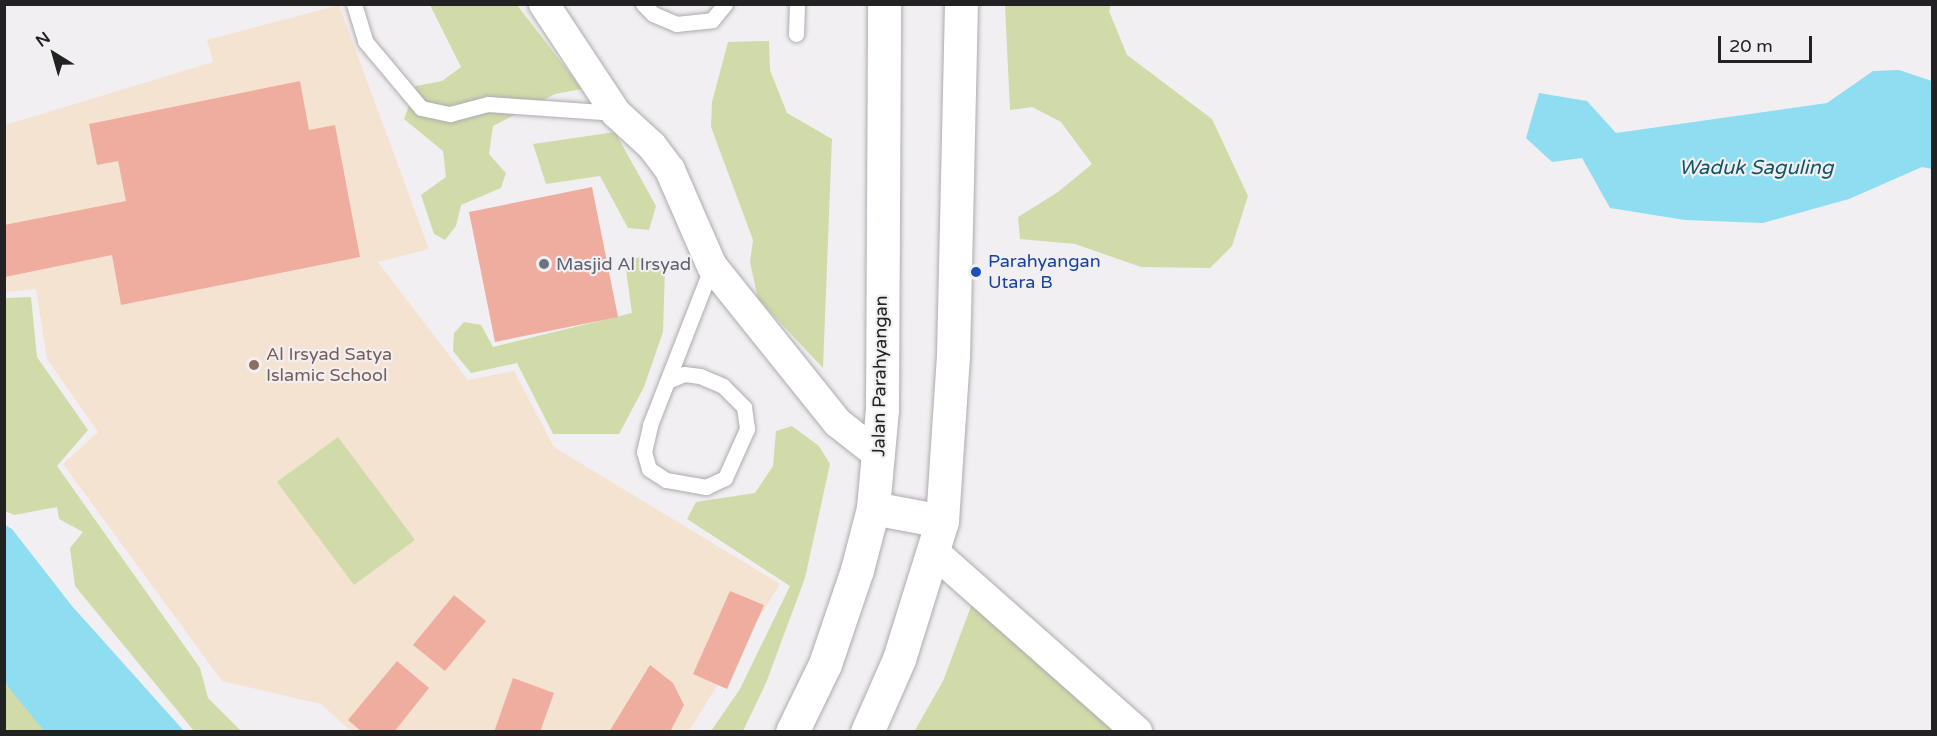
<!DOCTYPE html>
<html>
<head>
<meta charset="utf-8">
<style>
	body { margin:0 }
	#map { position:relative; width:1937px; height:736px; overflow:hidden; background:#f2eff3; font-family:"Varela Round",sans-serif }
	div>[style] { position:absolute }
	.education>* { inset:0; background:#f5e3d2 }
	.green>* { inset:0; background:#d1dba9 }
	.water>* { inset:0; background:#8fddf1 }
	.building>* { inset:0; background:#efad9f }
	.roads { filter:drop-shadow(0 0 2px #aeabaf) drop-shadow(0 0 2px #aeabaf) }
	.lane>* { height:15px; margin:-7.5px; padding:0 7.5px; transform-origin:7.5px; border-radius:7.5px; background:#fff }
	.street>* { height:30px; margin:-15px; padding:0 15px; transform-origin:15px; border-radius:15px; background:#fff }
	.secondary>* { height:33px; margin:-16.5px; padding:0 16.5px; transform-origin:16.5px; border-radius:16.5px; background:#fff }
	.dots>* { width:16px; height:16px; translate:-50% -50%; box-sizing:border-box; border:3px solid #f2eff3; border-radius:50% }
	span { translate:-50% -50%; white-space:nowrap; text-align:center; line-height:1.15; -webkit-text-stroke:4.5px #f2eff3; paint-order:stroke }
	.transit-label { font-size:18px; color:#164399 }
	.left { translate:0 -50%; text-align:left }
	.worship-label { font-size:18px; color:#5b616d }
	.education-label { font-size:18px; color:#785e54 }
	.street-label { font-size:18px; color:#232223 }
	.water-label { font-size:20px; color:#135563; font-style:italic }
	.frame { position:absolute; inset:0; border:6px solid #232223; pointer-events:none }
	.north { position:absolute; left:24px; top:24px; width:60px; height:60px; -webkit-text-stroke:4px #f2eff3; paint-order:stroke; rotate:323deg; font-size:16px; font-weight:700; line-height:24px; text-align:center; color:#232223 }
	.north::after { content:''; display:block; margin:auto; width:21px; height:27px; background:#232223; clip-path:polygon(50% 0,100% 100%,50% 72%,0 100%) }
	.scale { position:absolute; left:1718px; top:36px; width:94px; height:27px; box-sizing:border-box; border:3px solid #232223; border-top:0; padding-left:8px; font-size:18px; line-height:21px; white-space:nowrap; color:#232223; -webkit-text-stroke:4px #f2eff3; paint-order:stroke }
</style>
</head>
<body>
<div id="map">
	<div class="education">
		<i style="clip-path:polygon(339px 5px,429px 249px,378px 262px,468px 380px,514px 371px,554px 447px,780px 584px,689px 731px,351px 731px,321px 704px,222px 681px,63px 464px,98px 432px,47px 359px,36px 289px,5px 292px,5px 125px,213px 62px,207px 40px)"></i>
	</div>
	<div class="green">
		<i style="clip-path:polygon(430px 5px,517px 5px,582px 89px,555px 94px,493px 126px,489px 154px,506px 173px,501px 188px,461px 205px,456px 226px,445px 240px,434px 234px,421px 195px,446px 177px,443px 151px,404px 119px,416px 86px,442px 81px,461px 67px)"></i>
		<i style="clip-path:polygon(1005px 5px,1111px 5px,1109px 11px,1127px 55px,1212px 119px,1248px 196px,1232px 246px,1210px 268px,1141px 267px,1075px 244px,1020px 239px,1018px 217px,1058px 192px,1092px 164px,1061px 122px,1032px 107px,1010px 110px)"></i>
		<i style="clip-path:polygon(769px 41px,770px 70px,787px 113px,832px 139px,823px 368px,758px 299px,750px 262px,753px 240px,711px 127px,712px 102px,728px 42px)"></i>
		<i style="clip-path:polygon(615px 132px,656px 206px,649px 230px,628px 228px,600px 176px,546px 184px,533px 144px)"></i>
		<i style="clip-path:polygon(639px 257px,665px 270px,663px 332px,644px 387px,619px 434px,553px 434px,517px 363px,471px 373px,453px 351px,454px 333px,464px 322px,481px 325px,493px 347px,632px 313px,625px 263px)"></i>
		<i style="clip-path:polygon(31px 297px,37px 357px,88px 430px,57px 466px,200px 668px,208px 698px,241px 731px,194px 731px,75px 586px,70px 548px,83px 532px,59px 519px,57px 507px,14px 515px,5px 511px,5px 298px)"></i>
		<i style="clip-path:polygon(792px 426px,819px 446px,830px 464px,805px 578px,766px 683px,743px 731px,711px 731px,740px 689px,790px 586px,687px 519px,696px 502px,755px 493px,773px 466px,776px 431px)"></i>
		<i style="clip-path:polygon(338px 437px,415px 540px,354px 585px,277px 482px)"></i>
		<i style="clip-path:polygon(973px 601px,1117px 732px,914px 732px,943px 681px)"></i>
		<i style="clip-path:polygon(4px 683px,23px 701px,44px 731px,5px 731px)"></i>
	</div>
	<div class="water">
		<i style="clip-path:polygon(1899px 70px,1932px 81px,1932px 169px,1922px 167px,1849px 199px,1763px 223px,1685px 220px,1610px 208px,1582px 158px,1552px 162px,1526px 138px,1539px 93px,1587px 101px,1616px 133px,1827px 103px,1873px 71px)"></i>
		<i style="clip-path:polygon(5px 525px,12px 529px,72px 606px,184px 731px,44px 731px,5px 683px)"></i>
	</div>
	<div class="building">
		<i style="clip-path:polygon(300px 81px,309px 130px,335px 125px,360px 257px,121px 305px,112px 255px,5px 277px,4px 225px,126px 201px,118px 161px,97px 165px,89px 124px)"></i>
		<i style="clip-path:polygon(592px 187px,618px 317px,495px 342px,469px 212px)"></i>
		<i style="clip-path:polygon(730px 591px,764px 605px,727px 689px,693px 674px)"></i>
		<i style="clip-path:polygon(454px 595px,486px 621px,445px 671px,413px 645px)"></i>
		<i style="clip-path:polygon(397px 661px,429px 688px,394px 732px,362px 732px,348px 720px)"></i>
		<i style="clip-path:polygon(650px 665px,673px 683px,684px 705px,670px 732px,609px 732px)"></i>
		<i style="clip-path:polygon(513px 678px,554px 693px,540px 732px,494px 732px)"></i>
	</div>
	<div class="roads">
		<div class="lane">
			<i style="left:354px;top:4px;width:39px;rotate:73deg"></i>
			<i style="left:365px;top:41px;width:87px;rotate:50.1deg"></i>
			<i style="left:421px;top:108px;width:30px;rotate:12deg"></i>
			<i style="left:450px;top:114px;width:39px;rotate:-15deg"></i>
			<i style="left:488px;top:104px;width:128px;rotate:4deg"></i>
			<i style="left:643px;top:4px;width:14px;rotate:45deg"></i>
			<i style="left:653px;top:14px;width:25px;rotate:23deg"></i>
			<i style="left:676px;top:24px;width:36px;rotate:-6deg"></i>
			<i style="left:712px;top:20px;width:21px;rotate:-51deg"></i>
			<i style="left:796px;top:34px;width:30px;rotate:-88deg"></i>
			<i style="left:670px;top:380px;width:15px;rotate:-23deg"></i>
			<i style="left:684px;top:374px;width:16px;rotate:7deg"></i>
			<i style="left:700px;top:376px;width:25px;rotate:23deg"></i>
			<i style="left:723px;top:386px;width:30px;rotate:45deg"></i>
			<i style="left:744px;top:407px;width:22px;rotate:82deg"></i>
			<i style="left:747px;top:429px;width:54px;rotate:114.2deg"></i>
			<i style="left:725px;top:478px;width:21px;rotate:155deg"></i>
			<i style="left:706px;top:487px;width:41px;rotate:-170.1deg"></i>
			<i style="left:666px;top:480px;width:20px;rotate:-147deg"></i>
			<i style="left:649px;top:469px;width:18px;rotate:-106deg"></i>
			<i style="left:644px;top:452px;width:28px;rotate:-77deg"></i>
			<i style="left:650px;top:425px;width:171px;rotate:-68.7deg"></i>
		</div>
		<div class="street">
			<i style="left:544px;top:4px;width:131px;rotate:56.6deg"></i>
			<i style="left:616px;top:113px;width:49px;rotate:42.5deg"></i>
			<i style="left:652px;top:146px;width:30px;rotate:53deg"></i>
			<i style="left:670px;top:170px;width:105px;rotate:66.4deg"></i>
			<i style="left:712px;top:266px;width:201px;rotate:51.3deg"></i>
			<i style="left:838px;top:423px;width:53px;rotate:38.2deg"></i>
			<i style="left:935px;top:553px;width:270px;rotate:41.5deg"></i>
		</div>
		<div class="secondary">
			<i style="left:873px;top:508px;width:70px;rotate:10.7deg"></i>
			<i style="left:792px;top:732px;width:76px;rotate:-64.1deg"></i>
			<i style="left:825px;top:664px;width:99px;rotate:-71.2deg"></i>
			<i style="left:857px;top:570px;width:64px;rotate:-75.5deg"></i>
			<i style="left:873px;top:508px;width:99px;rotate:-84.8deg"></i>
			<i style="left:882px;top:409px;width:405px;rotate:-89.7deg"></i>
			<i style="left:867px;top:732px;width:80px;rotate:-66.3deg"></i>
			<i style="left:899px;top:659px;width:145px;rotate:-72.7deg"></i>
			<i style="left:942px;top:521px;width:165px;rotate:-86.2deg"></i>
			<i style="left:953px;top:356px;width:352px;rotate:-88.7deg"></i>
		</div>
	</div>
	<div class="dots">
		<i style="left:544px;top:264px;background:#6b7280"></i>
		<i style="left:976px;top:272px;background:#1a4fb4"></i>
		<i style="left:254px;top:365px;background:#8d6e63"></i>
	</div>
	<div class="transit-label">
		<span class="left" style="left:988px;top:272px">Parahyangan<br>Utara B</span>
	</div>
	<div class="worship-label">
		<span class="left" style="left:556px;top:264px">Masjid Al Irsyad</span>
	</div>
	<div class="education-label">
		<span class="left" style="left:266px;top:365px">Al Irsyad Satya<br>Islamic School</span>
	</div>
	<div class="street-label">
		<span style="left:880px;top:376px;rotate:-89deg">Jalan Parahyangan</span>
	</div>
	<div class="water-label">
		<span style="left:1756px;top:168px">Waduk Saguling</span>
	</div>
	<div class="frame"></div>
	<div class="north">N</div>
	<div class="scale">20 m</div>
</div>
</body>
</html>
